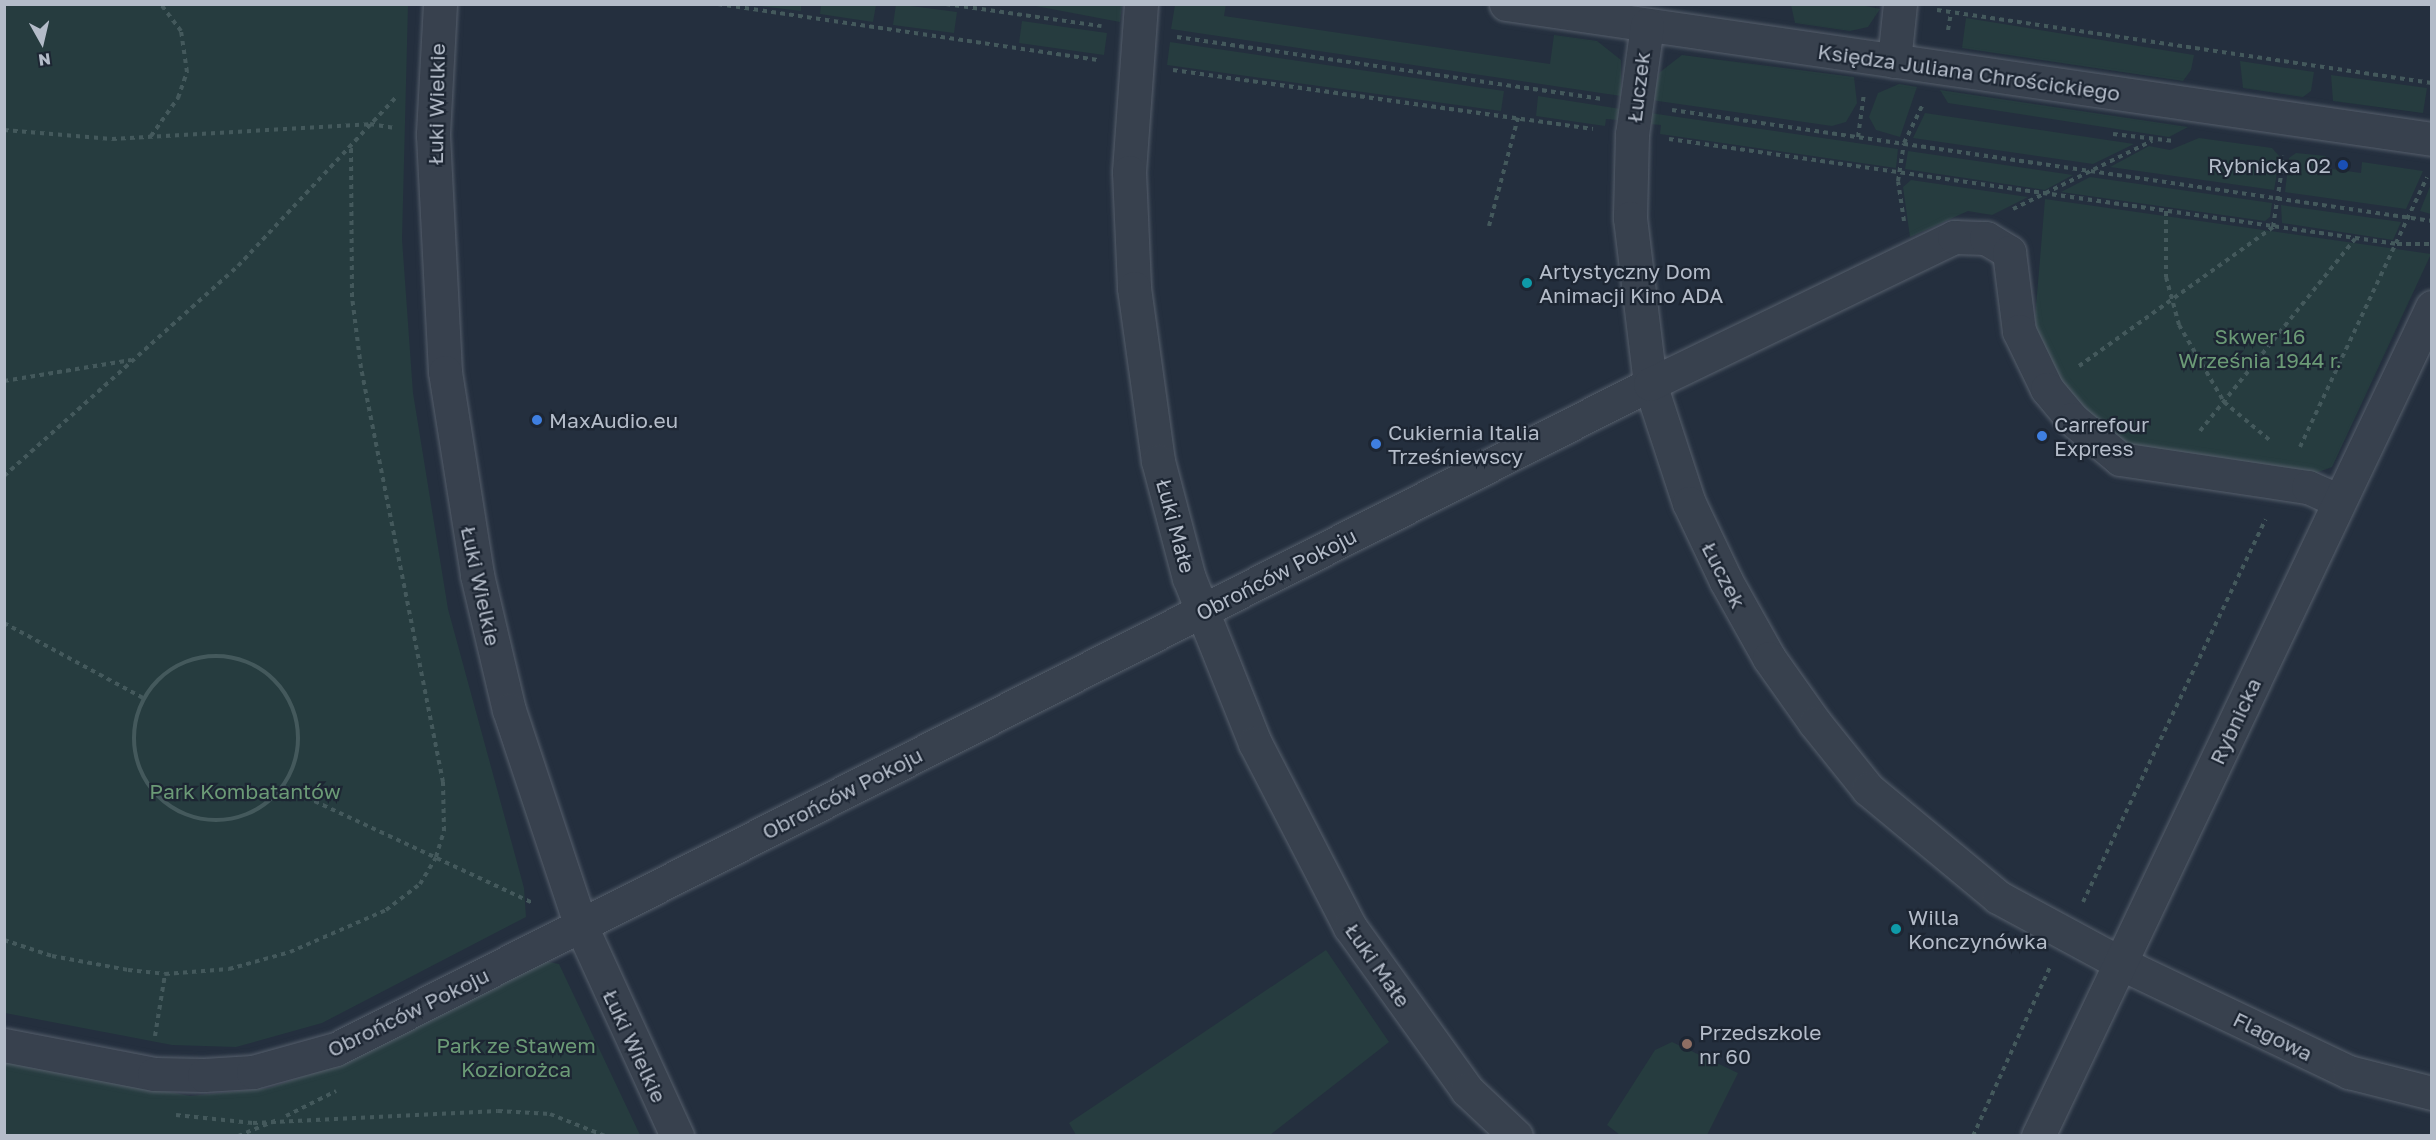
<!DOCTYPE html>
<html>
<head>
<meta charset="utf-8">
<style>
	body { margin:0 }
	#map { position:relative; width:2436px; height:1140px; overflow:hidden; background:#242f3e; font-family:"Golos Text",sans-serif }
	div>[style] { position:absolute }
	.green>* { inset:0; background:#263c3f }
	.path>* { height:4px; margin-top:-2px; transform-origin:0; background:repeating-linear-gradient(90deg,#44595c 0 4.5px,transparent 0 9px) }
	.path>.ring { margin:-2px; padding:0; box-sizing:content-box; background:none; border:4px solid #44595c; border-radius:50% }
	.roads { filter:drop-shadow(0 0 2px #565f6c) drop-shadow(0 0 2px #565f6c) }
	.minor>* { height:33px; margin:-16.5px; padding:0 16.5px; transform-origin:16.5px; border-radius:16.5px; background:#38414e }
	.dots>* { width:16px; height:16px; translate:-50% -50%; box-sizing:border-box; border:3px solid #1d2633; border-radius:50% }
	span { translate:-50% -50%; white-space:nowrap; text-align:center; line-height:1.15; -webkit-text-stroke:4.5px #1d2633; paint-order:stroke }
	.street-label { font-size:21px; color:#b4bcc9 }
	.poi-label { font-size:21px; color:#b4bcc9 }
	.right { translate:-100% -50%; text-align:right }
	.left { translate:0 -50%; text-align:left }
	.park-label { font-size:21px; color:#6b9a76 }
	.frame { position:absolute; inset:0; border:6px solid #b4bcc9; pointer-events:none }
	.north { position:absolute; left:12px; top:12px; width:60px; height:60px; -webkit-text-stroke:4px #1d2633; paint-order:stroke; rotate:172deg; font-size:16px; font-weight:700; line-height:24px; text-align:center; color:#b4bcc9 }
	.north::after { content:''; display:block; margin:auto; width:21px; height:27px; background:#b4bcc9; clip-path:polygon(50% 0,100% 100%,50% 72%,0 100%) }
</style>
</head>
<body>
<div id="map">
	<div class="green">
		<i style="clip-path:polygon(5px 4px,408px 5px,402px 239px,413px 393px,448px 609px,524px 888px,526px 917px,322px 1023px,236px 1047px,172px 1045px,5px 1013px)"></i>
		<i style="clip-path:polygon(896px 4px,957px 12px,954px 33px,893px 25px)"></i>
		<i style="clip-path:polygon(1025px 4px,1121px 4px,1122px 5px,1120px 22px)"></i>
		<i style="clip-path:polygon(1226px 4px,1224px 16px,1550px 64px,1554px 35px,1597px 41px,1621px 60px,1621px 96px,1171px 29px,1175px 5px)"></i>
		<i style="clip-path:polygon(752px 5px,801px 4px,801px 11px)"></i>
		<i style="clip-path:polygon(821px 5px,876px 5px,873px 22px,820px 14px)"></i>
		<i style="clip-path:polygon(1791px 5px,1861px 5px,1880px 9px,1868px 27px,1850px 31px,1795px 23px)"></i>
		<i style="clip-path:polygon(1966px 18px,2194px 55px,2191px 70px,2183px 81px,1962px 48px)"></i>
		<i style="clip-path:polygon(1022px 21px,1107px 33px,1104px 55px,1019px 43px)"></i>
		<i style="clip-path:polygon(1170px 42px,1504px 91px,1501px 111px,1167px 65px)"></i>
		<i style="clip-path:polygon(1682px 55px,1854px 77px,1857px 103px,1846px 122px,1832px 126px,1651px 100px,1660px 72px)"></i>
		<i style="clip-path:polygon(2240px 61px,2314px 72px,2311px 91px,2303px 97px,2243px 88px)"></i>
		<i style="clip-path:polygon(2331px 75px,2427px 88px,2423px 113px,2333px 101px)"></i>
		<i style="clip-path:polygon(1899px 84px,1917px 87px,1900px 137px,1876px 130px,1869px 117px,1878px 93px)"></i>
		<i style="clip-path:polygon(1940px 90px,2188px 127px,2169px 137px,1948px 103px)"></i>
		<i style="clip-path:polygon(1538px 96px,1621px 109px,1619px 120px,1606px 119px,1605px 126px,1536px 116px)"></i>
		<i style="clip-path:polygon(1650px 113px,1898px 149px,1896px 168px,1660px 134px,1661px 125px,1649px 124px)"></i>
		<i style="clip-path:polygon(1925px 113px,2134px 144px,2093px 164px,1913px 138px)"></i>
		<i style="clip-path:polygon(2199px 138px,2272px 148px,2280px 157px,2274px 190px,2110px 167px,2149px 146px,2170px 150px)"></i>
		<i style="clip-path:polygon(1908px 151px,2073px 175px,2045px 190px,1905px 169px)"></i>
		<i style="clip-path:polygon(2296px 153px,2326px 156px,2325px 168px,2361px 173px,2362px 162px,2423px 171px,2406px 209px,2285px 192px,2289px 158px)"></i>
		<i style="clip-path:polygon(2090px 177px,2272px 203px,2270px 217px,2265px 221px,2061px 192px)"></i>
		<i style="clip-path:polygon(1911px 180px,2028px 197px,1992px 215px,1968px 211px,1910px 237px,1903px 187px)"></i>
		<i style="clip-path:polygon(2431px 184px,2432px 214px,2431px 214px,2420px 211px)"></i>
		<i style="clip-path:polygon(2045px 199px,2431px 254px,2332px 467px,2313px 474px,2139px 447px,2119px 441px,2074px 407px,2038px 337px,2035px 319px)"></i>
		<i style="clip-path:polygon(2281px 205px,2401px 222px,2393px 240px,2282px 223px)"></i>
		<i style="clip-path:polygon(1326px 950px,1389px 1042px,1270px 1135px,1076px 1135px,1069px 1123px)"></i>
		<i style="clip-path:polygon(535px 959px,559px 964px,640px 1135px,5px 1135px,4px 1060px,190px 1096px,269px 1088px,334px 1066px)"></i>
		<i style="clip-path:polygon(1672px 1042px,1738px 1073px,1707px 1135px,1620px 1135px,1607px 1125px,1655px 1050px)"></i>
	</div>
	<div class="path">
		<i style="left:718px;top:4px;width:384px;rotate:8.4deg"></i>
		<i style="left:946px;top:4px;width:157px;rotate:8.1deg"></i>
		<i style="left:1937px;top:10px;width:500px;rotate:8.39deg"></i>
		<i style="left:1948px;top:30px;width:17px;rotate:-80deg"></i>
		<i style="left:1177px;top:37px;width:428px;rotate:8.3deg"></i>
		<i style="left:1173px;top:70px;width:424px;rotate:8deg"></i>
		<i style="left:1672px;top:110px;width:768px;rotate:8.31deg"></i>
		<i style="left:4px;top:130px;width:108px;rotate:4.8deg"></i>
		<i style="left:112px;top:139px;width:258px;rotate:-3.3deg"></i>
		<i style="left:370px;top:124px;width:25px;rotate:9deg"></i>
		<i style="left:2113px;top:134px;width:61px;rotate:6.5deg"></i>
		<i style="left:151px;top:136px;width:47px;rotate:-54.6deg"></i>
		<i style="left:178px;top:98px;width:28px;rotate:-71deg"></i>
		<i style="left:187px;top:72px;width:41px;rotate:-98.3deg"></i>
		<i style="left:181px;top:31px;width:34px;rotate:-127deg"></i>
		<i style="left:1858px;top:137px;width:44px;rotate:-82.2deg"></i>
		<i style="left:1669px;top:139px;width:736px;rotate:8.21deg"></i>
		<i style="left:2397px;top:244px;width:35px"></i>
		<i style="left:2013px;top:209px;width:155px;rotate:-26.1deg"></i>
		<i style="left:2166px;top:211px;width:66px;rotate:90deg"></i>
		<i style="left:2166px;top:277px;width:50px;rotate:74.8deg"></i>
		<i style="left:2179px;top:325px;width:89px;rotate:59.7deg"></i>
		<i style="left:2224px;top:402px;width:62px;rotate:39.8deg"></i>
		<i style="left:1904px;top:221px;width:40px;rotate:-98.5deg"></i>
		<i style="left:1898px;top:181px;width:38px;rotate:-81deg"></i>
		<i style="left:1904px;top:143px;width:43px;rotate:-64deg"></i>
		<i style="left:1489px;top:226px;width:112px;rotate:-75deg"></i>
		<i style="left:2079px;top:366px;width:239px;rotate:-35.6deg"></i>
		<i style="left:2273px;top:227px;width:72px;rotate:-81.2deg"></i>
		<i style="left:4px;top:381px;width:129px;rotate:-9.4deg"></i>
		<i style="left:2200px;top:431px;width:247px;rotate:-51.1deg"></i>
		<i style="left:2300px;top:447px;width:298px;rotate:-64.8deg"></i>
		<i style="left:4px;top:476px;width:314px;rotate:-41.9deg"></i>
		<i style="left:238px;top:266px;width:231px;rotate:-46.9deg"></i>
		<i style="left:4px;top:623px;width:158px;rotate:28.3deg"></i>
		<i class="ring" style="left:134px;top:656px;width:160px;height:160px"></i>
		<i style="left:282px;top:786px;width:275px;rotate:25deg"></i>
		<i style="left:2083px;top:902px;width:424px;rotate:-64.5deg"></i>
		<i style="left:4px;top:940px;width:51px;rotate:18.4deg"></i>
		<i style="left:52px;top:956px;width:77px;rotate:10.4deg"></i>
		<i style="left:128px;top:970px;width:37px;rotate:6deg"></i>
		<i style="left:165px;top:974px;width:64px;rotate:-4.5deg"></i>
		<i style="left:229px;top:969px;width:63px;rotate:-15.6deg"></i>
		<i style="left:290px;top:952px;width:105px;rotate:-23.6deg"></i>
		<i style="left:386px;top:910px;width:43px;rotate:-37.4deg"></i>
		<i style="left:420px;top:884px;width:31px;rotate:-59deg"></i>
		<i style="left:436px;top:857px;width:27px;rotate:-73deg"></i>
		<i style="left:444px;top:831px;width:49px;rotate:-91.2deg"></i>
		<i style="left:443px;top:782px;width:422px;rotate:-101.2deg"></i>
		<i style="left:361px;top:368px;width:72px;rotate:-97.2deg"></i>
		<i style="left:352px;top:297px;width:152px;rotate:-90.4deg"></i>
		<i style="left:155px;top:1036px;width:63px;rotate:-80.8deg"></i>
		<i style="left:176px;top:1115px;width:77px;rotate:5.9deg"></i>
		<i style="left:253px;top:1123px;width:245px;rotate:-2.8deg"></i>
		<i style="left:498px;top:1111px;width:52px;rotate:3.3deg"></i>
		<i style="left:550px;top:1114px;width:59px;rotate:21.8deg"></i>
		<i style="left:286px;top:1116px;width:56px;rotate:-26.6deg"></i>
		<i style="left:238px;top:1136px;width:42px;rotate:-22.3deg"></i>
		<i style="left:1973px;top:1136px;width:186px;rotate:-65.5deg"></i>
	</div>
	<div class="roads">
		<div class="minor">
			<i style="left:440px;top:4px;width:131px;rotate:93.1deg"></i>
			<i style="left:433px;top:135px;width:237px;rotate:87.1deg"></i>
			<i style="left:445px;top:372px;width:206px;rotate:81deg"></i>
			<i style="left:477px;top:575px;width:139px;rotate:76.7deg"></i>
			<i style="left:509px;top:710px;width:228px;rotate:71.6deg"></i>
			<i style="left:581px;top:926px;width:231px;rotate:65.4deg"></i>
			<i style="left:1141px;top:4px;width:168px;rotate:94.1deg"></i>
			<i style="left:1129px;top:172px;width:116px;rotate:87.5deg"></i>
			<i style="left:1134px;top:288px;width:175px;rotate:82.1deg"></i>
			<i style="left:1158px;top:461px;width:121px;rotate:75.2deg"></i>
			<i style="left:1189px;top:578px;width:178px;rotate:68.2deg"></i>
			<i style="left:1255px;top:743px;width:207px;rotate:62.7deg"></i>
			<i style="left:1350px;top:927px;width:201px;rotate:54.3deg"></i>
			<i style="left:1467px;top:1090px;width:67px;rotate:43.2deg"></i>
			<i style="left:1506px;top:4px;width:936px;rotate:8.29deg"></i>
			<i style="left:1647px;top:25px;width:110px;rotate:97.8deg"></i>
			<i style="left:1632px;top:134px;width:84px;rotate:91.4deg"></i>
			<i style="left:1630px;top:218px;width:167px;rotate:83.1deg"></i>
			<i style="left:1650px;top:384px;width:125px;rotate:71.9deg"></i>
			<i style="left:1689px;top:503px;width:86px;rotate:64.6deg"></i>
			<i style="left:1726px;top:581px;width:88px;rotate:60.8deg"></i>
			<i style="left:1769px;top:658px;width:80px;rotate:54.7deg"></i>
			<i style="left:1815px;top:723px;width:85px;rotate:51.2deg"></i>
			<i style="left:1868px;top:789px;width:169px;rotate:39.7deg"></i>
			<i style="left:1998px;top:897px;width:139px;rotate:28.4deg"></i>
			<i style="left:2120px;top:963px;width:254px;rotate:25.5deg"></i>
			<i style="left:2349px;top:1072px;width:86px;rotate:14.2deg"></i>
			<i style="left:1894px;top:61px;width:57px;rotate:-84deg"></i>
			<i style="left:4px;top:1045px;width:153px;rotate:10.9deg"></i>
			<i style="left:154px;top:1074px;width:50px;rotate:1.1deg"></i>
			<i style="left:204px;top:1075px;width:49px;rotate:-3.5deg"></i>
			<i style="left:253px;top:1072px;width:86px;rotate:-15.5deg"></i>
			<i style="left:336px;top:1049px;width:1473px;rotate:-26.84deg"></i>
			<i style="left:1650px;top:384px;width:338px;rotate:-25.8deg"></i>
			<i style="left:1954px;top:237px;width:32px;rotate:2deg"></i>
			<i style="left:1986px;top:238px;width:27px;rotate:31deg"></i>
			<i style="left:2009px;top:252px;width:80px;rotate:82.8deg"></i>
			<i style="left:2019px;top:331px;width:64px;rotate:64.2deg"></i>
			<i style="left:2047px;top:389px;width:39px;rotate:50deg"></i>
			<i style="left:2072px;top:419px;width:62px;rotate:39.8deg"></i>
			<i style="left:2120px;top:459px;width:190px;rotate:8.5deg"></i>
			<i style="left:2308px;top:487px;width:34px;rotate:24deg"></i>
			<i style="left:2038px;top:1136px;width:918px;rotate:-64.58deg"></i>
		</div>
	</div>
	<div class="dots">
		<i style="left:2343px;top:165px;background:#1a4fb4"></i>
		<i style="left:1527px;top:283px;background:#0f9aa8"></i>
		<i style="left:537px;top:420px;background:#3f7fe0"></i>
		<i style="left:2042px;top:436px;background:#3f7fe0"></i>
		<i style="left:1376px;top:444px;background:#3f7fe0"></i>
		<i style="left:1896px;top:929px;background:#0f9aa8"></i>
		<i style="left:1687px;top:1044px;background:#8d6e63"></i>
	</div>
	<div class="street-label">
		<span style="left:1969px;top:72px;rotate:8deg">Księdza Juliana Chrościckiego</span>
		<span style="left:1638px;top:87px;rotate:-83deg">Łuczek</span>
		<span style="left:436px;top:104px;rotate:-89deg">Łuki Wielkie</span>
		<span style="left:1176px;top:526px;rotate:75deg">Łuki Małe</span>
		<span style="left:1276px;top:574px;rotate:-27deg">Obrońców Pokoju</span>
		<span style="left:1724px;top:575px;rotate:63deg">Łuczek</span>
		<span style="left:481px;top:586px;rotate:78deg">Łuki Wielkie</span>
		<span style="left:2235px;top:721px;rotate:-65deg">Rybnicka</span>
		<span style="left:842px;top:793px;rotate:-27deg">Obrońców Pokoju</span>
		<span style="left:1378px;top:965px;rotate:55deg">Łuki Małe</span>
		<span style="left:408px;top:1012px;rotate:-26deg">Obrońców Pokoju</span>
		<span style="left:2273px;top:1036px;rotate:26deg">Flagowa</span>
		<span style="left:635px;top:1046px;rotate:65deg">Łuki Wielkie</span>
	</div>
	<div class="poi-label">
		<span class="right" style="left:2331px;top:165px">Rybnicka 02</span>
		<span class="left" style="left:1539px;top:283px">Artystyczny Dom<br>Animacji Kino ADA</span>
		<span class="left" style="left:549px;top:420px">MaxAudio.eu</span>
		<span class="left" style="left:2054px;top:436px">Carrefour<br>Express</span>
		<span class="left" style="left:1388px;top:444px">Cukiernia Italia<br>Trześniewscy</span>
		<span class="left" style="left:1908px;top:929px">Willa<br>Konczynówka</span>
		<span class="left" style="left:1699px;top:1044px">Przedszkole<br>nr 60</span>
	</div>
	<div class="park-label">
		<span style="left:2260px;top:348px">Skwer 16<br>Września 1944 r.</span>
		<span style="left:245px;top:791px">Park Kombatantów</span>
		<span style="left:516px;top:1057px">Park ze Stawem<br>Koziorożca</span>
	</div>
	<div class="frame"></div>
	<div class="north">N</div>
</div>
</body>
</html>
